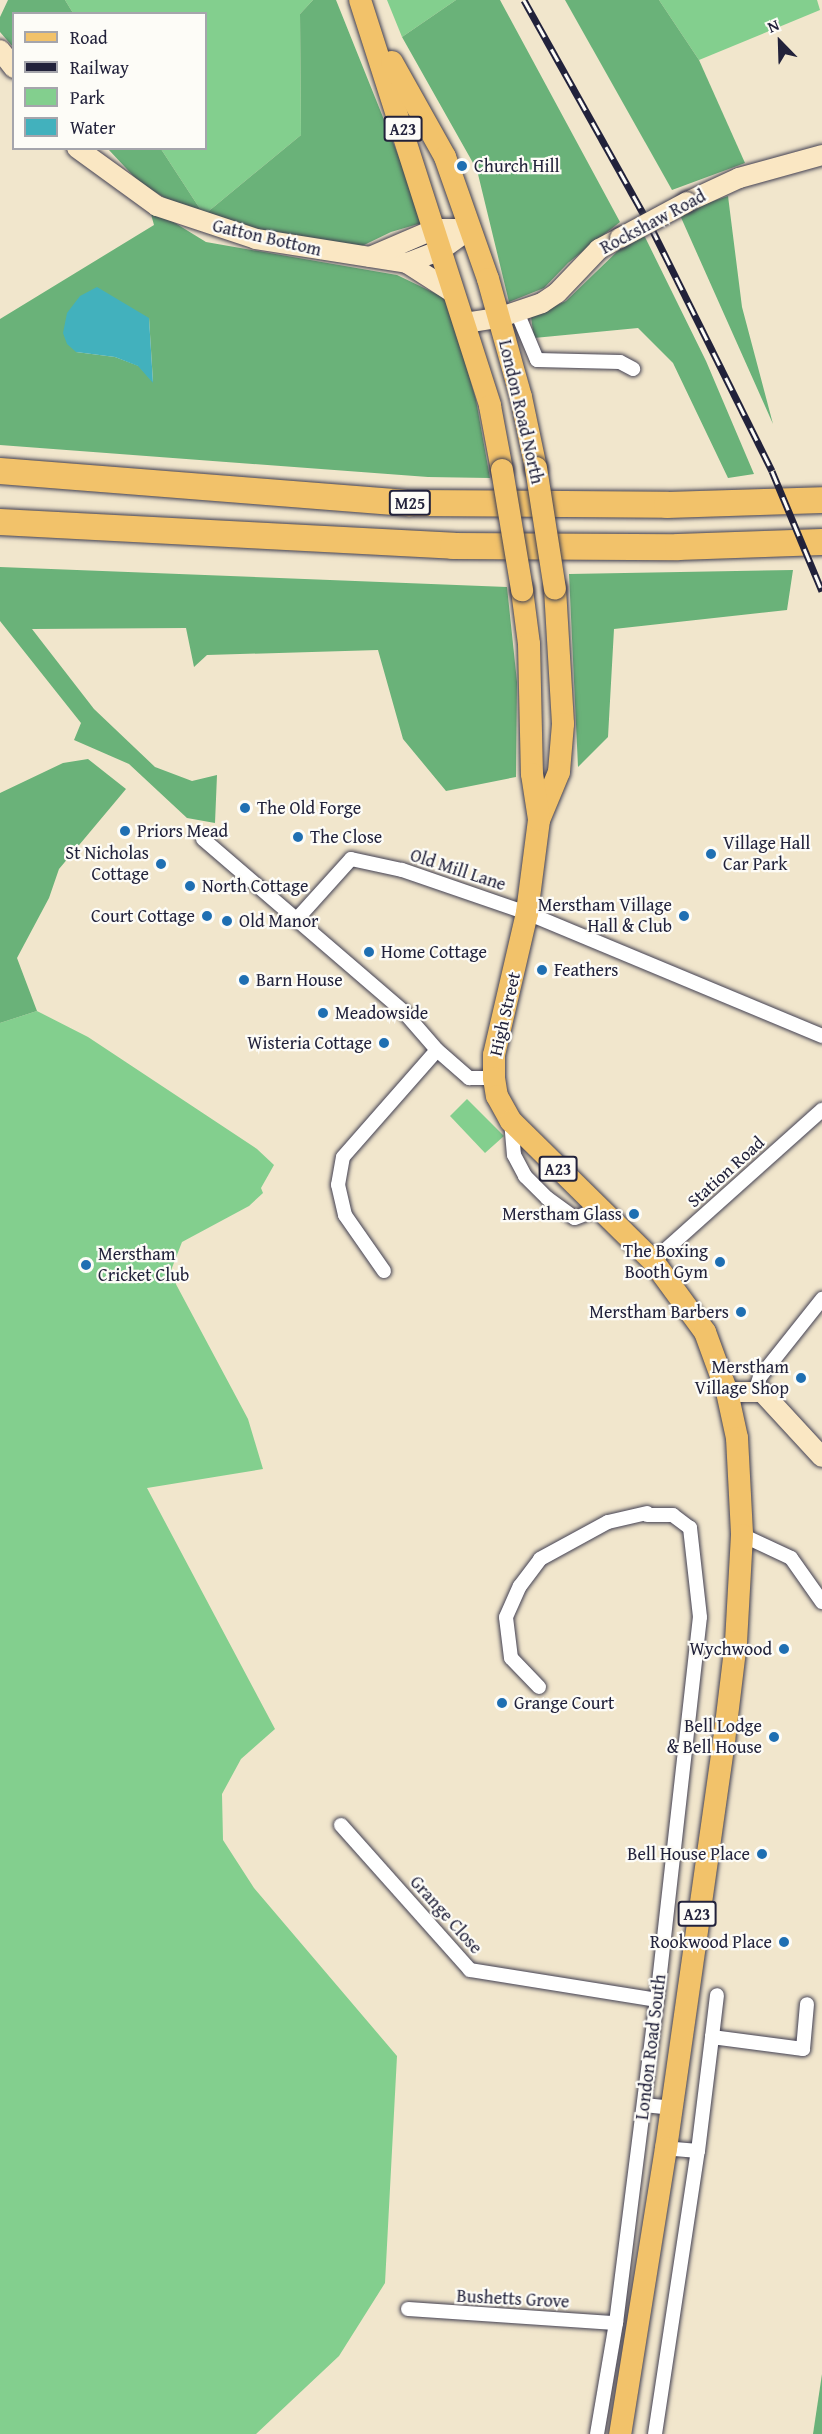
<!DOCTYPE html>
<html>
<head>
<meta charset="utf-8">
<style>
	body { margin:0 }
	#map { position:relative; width:822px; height:2434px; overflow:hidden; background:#f1e6cc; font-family:"Gentium Book Plus",serif }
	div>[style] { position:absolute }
	.green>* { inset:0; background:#83cf8e }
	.forest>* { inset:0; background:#6ab279 }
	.water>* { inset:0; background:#42b1bd }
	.roads { filter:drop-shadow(0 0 2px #413f51) drop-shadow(0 0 2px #413f51) }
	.street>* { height:14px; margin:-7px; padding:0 7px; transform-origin:7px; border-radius:7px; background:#fff }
	.secondary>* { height:20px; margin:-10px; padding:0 10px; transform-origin:10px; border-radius:10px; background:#fae7c3 }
	.primary>* { height:22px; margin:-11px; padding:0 11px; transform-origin:11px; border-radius:11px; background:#f2c26a }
	.highway>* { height:26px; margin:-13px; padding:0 13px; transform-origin:13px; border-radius:13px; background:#f2c26a }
	.rail>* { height:7px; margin-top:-3.5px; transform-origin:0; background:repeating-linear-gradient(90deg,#fdfcf7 0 14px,#22223b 0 28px); box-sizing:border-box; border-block:2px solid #22223b }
	.bridges { filter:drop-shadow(0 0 2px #413f51) drop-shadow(0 0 2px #413f51) }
	.secondary-bridge>* { height:20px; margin:-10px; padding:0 10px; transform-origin:10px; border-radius:10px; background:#fae7c3 }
	.primary-bridge>* { height:22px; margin:-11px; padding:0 11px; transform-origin:11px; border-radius:11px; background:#f2c26a }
	.dots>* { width:16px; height:16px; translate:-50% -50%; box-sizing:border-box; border:3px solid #fdfcf7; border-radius:50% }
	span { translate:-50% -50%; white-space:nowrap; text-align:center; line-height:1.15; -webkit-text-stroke:4.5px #fdfcf7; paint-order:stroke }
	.shield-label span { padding:2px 4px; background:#fdfcf7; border:2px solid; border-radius:4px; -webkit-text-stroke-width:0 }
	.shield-label { font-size:16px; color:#22223b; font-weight:700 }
	.poi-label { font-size:18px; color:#22223b }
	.left { translate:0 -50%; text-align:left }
	.right { translate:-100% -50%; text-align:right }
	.street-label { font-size:18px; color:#22223b }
	.legend { position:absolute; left:12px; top:12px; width:195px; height:138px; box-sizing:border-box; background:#fdfcf7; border:2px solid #a5a5ac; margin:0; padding:8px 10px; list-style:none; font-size:18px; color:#22223b }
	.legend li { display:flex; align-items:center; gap:12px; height:30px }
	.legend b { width:30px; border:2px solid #a5a5ac }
	.north { position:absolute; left:750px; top:12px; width:60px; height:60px; -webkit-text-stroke:4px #fdfcf7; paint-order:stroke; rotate:337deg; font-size:16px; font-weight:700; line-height:24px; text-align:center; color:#22223b }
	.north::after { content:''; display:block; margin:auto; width:21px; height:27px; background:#22223b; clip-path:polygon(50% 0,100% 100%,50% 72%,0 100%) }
</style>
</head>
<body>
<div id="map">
	<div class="green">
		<i style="clip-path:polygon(65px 0,313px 0,300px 14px,301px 135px,204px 215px,161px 149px,206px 148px,206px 14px,73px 13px)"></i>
		<i style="clip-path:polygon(387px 0,456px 0,402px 37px)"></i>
		<i style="clip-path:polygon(659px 0,817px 0,820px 10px,699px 60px)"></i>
		<i style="clip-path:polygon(37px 1011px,88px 1037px,257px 1149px,274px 1165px,261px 1188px,263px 1193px,249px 1206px,182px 1242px,170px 1273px,248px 1419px,263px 1469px,147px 1488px,275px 1729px,241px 1759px,222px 1794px,223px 1840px,254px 1888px,397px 2056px,385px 2283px,339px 2356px,256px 2434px,0 2434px,0 1023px)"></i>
		<i style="clip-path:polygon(467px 1099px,504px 1136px,485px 1153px,450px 1116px)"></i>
	</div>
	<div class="forest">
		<i style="clip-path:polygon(8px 0,65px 0,73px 13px,14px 14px,13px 47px,0 32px,0 17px)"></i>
		<i style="clip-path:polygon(313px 0,336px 0,425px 222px,391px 232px,362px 246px,212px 226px,140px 183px,108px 149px,161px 149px,204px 215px,301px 135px,300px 14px)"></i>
		<i style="clip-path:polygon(456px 0,500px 0,620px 222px,568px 263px,544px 288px,509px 302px,477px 170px,402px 37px)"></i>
		<i style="clip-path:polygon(565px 0,659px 0,699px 60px,745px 163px,672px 190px)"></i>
		<i style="clip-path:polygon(728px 196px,742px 307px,773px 424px,679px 213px)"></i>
		<i style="clip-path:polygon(evenodd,149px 207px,206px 242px,397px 275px,447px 299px,476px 400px,490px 478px,428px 477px,0 445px,0 319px,154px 225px,149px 207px,149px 318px,153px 382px,139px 366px,115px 357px,76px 352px,149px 318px)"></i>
		<i style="clip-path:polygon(643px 233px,706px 361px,754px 474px,728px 478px,673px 363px,638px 328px,534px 338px,531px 317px,566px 301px,626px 243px)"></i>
		<i style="clip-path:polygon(0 567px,507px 587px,517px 682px,516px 777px,446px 791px,403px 739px,378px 650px,207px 655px,194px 667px,186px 628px,32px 629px,94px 709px,155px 767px,192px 781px,217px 775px,215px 823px,187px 818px,129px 764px,74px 740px,81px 723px,0 621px)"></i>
		<i style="clip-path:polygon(793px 570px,787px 610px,614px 629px,608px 737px,578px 767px,569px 574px)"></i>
		<i style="clip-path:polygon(88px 759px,126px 789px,59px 869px,49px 898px,17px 958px,37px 1011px,0 1023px,0 793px,63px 763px)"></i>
		<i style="clip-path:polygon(822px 2374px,822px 2434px,813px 2434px)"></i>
	</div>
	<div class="water">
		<i style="clip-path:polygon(97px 287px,149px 318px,153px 383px,138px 366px,115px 357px,76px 352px,67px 344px,63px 333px,67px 313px,80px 296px)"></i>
	</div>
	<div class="roads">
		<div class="street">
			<i style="left:517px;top:312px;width:52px;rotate:67.4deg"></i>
			<i style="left:537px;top:360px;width:83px;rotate:1.4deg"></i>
			<i style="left:620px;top:362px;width:15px;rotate:28deg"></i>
			<i style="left:203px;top:839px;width:265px;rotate:40.7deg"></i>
			<i style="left:404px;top:1012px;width:50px;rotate:49deg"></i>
			<i style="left:437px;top:1050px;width:43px;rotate:41.2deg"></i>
			<i style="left:469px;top:1078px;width:25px"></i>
			<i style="left:296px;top:920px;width:82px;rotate:-48deg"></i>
			<i style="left:351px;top:859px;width:52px;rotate:12.2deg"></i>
			<i style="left:402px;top:870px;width:132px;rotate:19deg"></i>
			<i style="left:527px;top:913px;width:320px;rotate:22.6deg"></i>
			<i style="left:511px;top:1121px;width:34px;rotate:85deg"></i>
			<i style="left:514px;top:1155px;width:24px;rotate:62deg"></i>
			<i style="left:525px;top:1176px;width:31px;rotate:45deg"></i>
			<i style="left:547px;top:1198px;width:34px;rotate:36deg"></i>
			<i style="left:575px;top:1218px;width:26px;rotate:-21deg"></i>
			<i style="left:653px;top:1261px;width:227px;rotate:-41.8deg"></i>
			<i style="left:384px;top:1271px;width:68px;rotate:-124.9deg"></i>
			<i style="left:345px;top:1215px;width:31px;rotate:-103deg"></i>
			<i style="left:338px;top:1185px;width:28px;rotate:-80deg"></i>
			<i style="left:343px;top:1157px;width:142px;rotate:-48.7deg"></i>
			<i style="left:756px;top:1389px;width:13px;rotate:-72deg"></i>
			<i style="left:760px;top:1377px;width:100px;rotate:-51.5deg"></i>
			<i style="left:742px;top:1535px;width:54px;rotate:25.1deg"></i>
			<i style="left:791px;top:1558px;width:54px;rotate:54.8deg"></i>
			<i style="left:539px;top:1687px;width:40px;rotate:-134deg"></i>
			<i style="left:511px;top:1658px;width:41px;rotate:-97deg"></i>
			<i style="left:506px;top:1617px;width:34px;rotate:-66deg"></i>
			<i style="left:520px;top:1586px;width:34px;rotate:-53deg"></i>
			<i style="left:540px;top:1559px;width:77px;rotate:-28.6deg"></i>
			<i style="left:608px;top:1522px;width:40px;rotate:-13deg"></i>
			<i style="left:341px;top:1825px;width:194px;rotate:48.3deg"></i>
			<i style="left:470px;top:1970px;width:189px;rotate:9.1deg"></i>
			<i style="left:712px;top:2037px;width:42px;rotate:-83.2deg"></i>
			<i style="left:644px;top:2105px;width:27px;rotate:6deg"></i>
			<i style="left:698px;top:2151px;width:115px;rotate:-83deg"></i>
			<i style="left:712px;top:2037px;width:92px;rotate:7.5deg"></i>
			<i style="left:803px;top:2049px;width:45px;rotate:-84.9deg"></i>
			<i style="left:408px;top:2309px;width:208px;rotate:3.9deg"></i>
			<i style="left:597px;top:2434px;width:113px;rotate:-80.3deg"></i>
			<i style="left:616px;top:2323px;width:326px;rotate:-82.8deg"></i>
			<i style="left:657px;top:2000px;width:385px;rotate:-83.6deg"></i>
			<i style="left:700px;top:1617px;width:90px;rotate:-96.4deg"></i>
			<i style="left:690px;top:1528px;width:21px;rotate:-143deg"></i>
			<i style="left:673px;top:1515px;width:26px;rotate:180deg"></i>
			<i style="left:655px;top:2434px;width:286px;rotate:-81.4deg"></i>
			<i style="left:698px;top:2151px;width:32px;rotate:-175deg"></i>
		</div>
		<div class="secondary">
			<i style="left:0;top:50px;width:23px;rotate:52deg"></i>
			<i style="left:77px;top:148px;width:99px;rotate:35.9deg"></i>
			<i style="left:157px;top:206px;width:104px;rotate:18.4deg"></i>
			<i style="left:256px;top:239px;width:153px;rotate:9deg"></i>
			<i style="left:407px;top:263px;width:36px;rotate:-21deg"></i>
			<i style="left:441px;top:250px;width:36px;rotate:-36deg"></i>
			<i style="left:687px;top:202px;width:57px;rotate:-24.8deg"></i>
			<i style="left:739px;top:178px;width:86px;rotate:-15.5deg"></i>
			<i style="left:370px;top:257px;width:71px;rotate:-23.3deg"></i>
			<i style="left:435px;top:229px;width:35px"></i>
			<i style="left:407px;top:263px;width:57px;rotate:32.9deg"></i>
			<i style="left:465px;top:323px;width:33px;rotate:-9deg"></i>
			<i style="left:498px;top:318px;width:46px;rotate:-18.8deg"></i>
			<i style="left:542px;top:303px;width:18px;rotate:-34deg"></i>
			<i style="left:557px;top:293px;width:61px;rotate:-46.3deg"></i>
			<i style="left:599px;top:249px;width:24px;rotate:-28deg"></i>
			<i style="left:727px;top:1392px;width:35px"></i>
			<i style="left:762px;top:1392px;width:88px;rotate:47.3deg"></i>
		</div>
		<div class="primary">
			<i style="left:360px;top:0;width:426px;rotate:72.2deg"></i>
			<i style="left:490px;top:406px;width:65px;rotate:79.4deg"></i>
			<i style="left:392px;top:62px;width:109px;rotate:60.8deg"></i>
			<i style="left:445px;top:157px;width:129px;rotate:70.6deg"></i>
			<i style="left:488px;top:279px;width:123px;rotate:74.4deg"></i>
			<i style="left:521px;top:397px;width:73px;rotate:78.1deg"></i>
			<i style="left:555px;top:589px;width:135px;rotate:86.6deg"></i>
			<i style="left:563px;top:724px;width:48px;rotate:94.8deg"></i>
			<i style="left:559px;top:772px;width:52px;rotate:112.6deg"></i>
			<i style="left:539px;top:820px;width:94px;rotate:97.4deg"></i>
			<i style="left:527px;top:913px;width:146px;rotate:103.1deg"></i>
			<i style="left:494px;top:1055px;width:23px;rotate:90deg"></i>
			<i style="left:494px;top:1078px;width:18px;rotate:81deg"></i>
			<i style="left:497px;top:1096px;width:29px;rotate:61deg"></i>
			<i style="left:511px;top:1121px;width:199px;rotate:44.6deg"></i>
			<i style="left:653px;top:1261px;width:88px;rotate:53.8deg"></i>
			<i style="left:705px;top:1332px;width:64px;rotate:69.9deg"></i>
			<i style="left:727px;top:1392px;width:47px;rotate:77.7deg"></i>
			<i style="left:737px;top:1438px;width:97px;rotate:87deg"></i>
			<i style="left:742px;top:1535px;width:107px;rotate:93.2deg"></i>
			<i style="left:736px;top:1642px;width:100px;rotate:96.9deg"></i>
			<i style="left:724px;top:1741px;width:411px;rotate:98.1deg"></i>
			<i style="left:666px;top:2148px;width:290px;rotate:99.1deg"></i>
			<i style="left:522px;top:590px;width:54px;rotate:82.6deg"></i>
			<i style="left:529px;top:644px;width:130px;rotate:88.7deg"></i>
			<i style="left:532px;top:774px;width:46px;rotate:81.2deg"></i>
		</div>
		<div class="highway">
			<i style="left:0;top:471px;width:411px;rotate:4.5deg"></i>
			<i style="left:410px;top:503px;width:257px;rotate:0.4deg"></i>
			<i style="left:667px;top:505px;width:155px;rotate:-1.8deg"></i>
			<i style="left:0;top:522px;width:454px;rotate:3deg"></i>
			<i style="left:453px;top:546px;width:225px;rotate:0.3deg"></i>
			<i style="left:678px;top:547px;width:144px;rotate:-2deg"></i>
		</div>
	</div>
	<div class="rail">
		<i style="left:524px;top:0;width:260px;rotate:60.8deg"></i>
		<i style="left:651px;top:227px;width:272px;rotate:63.6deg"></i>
		<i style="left:772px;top:471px;width:130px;rotate:67.4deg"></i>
	</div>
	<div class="bridges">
		<div class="secondary-bridge">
			<i style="left:620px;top:238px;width:76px;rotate:-28.2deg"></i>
		</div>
		<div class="primary-bridge">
			<i style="left:536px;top:468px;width:122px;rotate:81.1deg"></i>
			<i style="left:502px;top:470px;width:122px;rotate:80.5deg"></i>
		</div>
	</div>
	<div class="dots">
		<i style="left:462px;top:166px;background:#1f6fb2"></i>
		<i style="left:245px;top:808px;background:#1f6fb2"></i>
		<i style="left:125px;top:831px;background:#1f6fb2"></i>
		<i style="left:298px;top:837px;background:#1f6fb2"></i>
		<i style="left:711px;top:854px;background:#1f6fb2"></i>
		<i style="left:161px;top:864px;background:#1f6fb2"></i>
		<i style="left:190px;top:886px;background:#1f6fb2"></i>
		<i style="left:207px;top:916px;background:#1f6fb2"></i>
		<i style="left:684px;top:916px;background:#1f6fb2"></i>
		<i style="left:227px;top:921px;background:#1f6fb2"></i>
		<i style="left:369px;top:952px;background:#1f6fb2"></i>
		<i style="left:542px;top:970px;background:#1f6fb2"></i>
		<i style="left:244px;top:980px;background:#1f6fb2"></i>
		<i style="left:323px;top:1013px;background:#1f6fb2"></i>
		<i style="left:384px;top:1043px;background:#1f6fb2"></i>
		<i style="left:634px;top:1214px;background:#1f6fb2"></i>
		<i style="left:720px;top:1262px;background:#1f6fb2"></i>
		<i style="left:86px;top:1265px;background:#1f6fb2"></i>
		<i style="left:741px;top:1312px;background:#1f6fb2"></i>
		<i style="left:801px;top:1378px;background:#1f6fb2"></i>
		<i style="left:784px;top:1649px;background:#1f6fb2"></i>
		<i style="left:502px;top:1703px;background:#1f6fb2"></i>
		<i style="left:774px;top:1737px;background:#1f6fb2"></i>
		<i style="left:762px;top:1854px;background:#1f6fb2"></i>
		<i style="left:784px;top:1942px;background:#1f6fb2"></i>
	</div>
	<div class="shield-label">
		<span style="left:403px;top:129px">A23</span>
		<span style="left:410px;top:503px">M25</span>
		<span style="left:558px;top:1169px">A23</span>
		<span style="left:697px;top:1914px">A23</span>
	</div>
	<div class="poi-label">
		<span class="left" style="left:474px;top:166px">Church Hill</span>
		<span class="left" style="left:257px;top:808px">The Old Forge</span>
		<span class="left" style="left:137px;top:831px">Priors Mead</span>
		<span class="left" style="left:310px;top:837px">The Close</span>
		<span class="left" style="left:723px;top:854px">Village Hall<br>Car Park</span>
		<span class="right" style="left:149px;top:864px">St Nicholas<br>Cottage</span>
		<span class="left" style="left:202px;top:886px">North Cottage</span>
		<span class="right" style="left:672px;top:916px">Merstham Village<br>Hall &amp; Club</span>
		<span class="right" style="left:195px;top:916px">Court Cottage</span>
		<span class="left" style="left:239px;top:921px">Old Manor</span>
		<span class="left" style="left:381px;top:952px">Home Cottage</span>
		<span class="left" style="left:554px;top:970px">Feathers</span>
		<span class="left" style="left:256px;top:980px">Barn House</span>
		<span class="left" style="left:335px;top:1013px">Meadowside</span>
		<span class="right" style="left:372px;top:1043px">Wisteria Cottage</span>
		<span class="right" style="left:622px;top:1214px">Merstham Glass</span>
		<span class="right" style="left:708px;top:1262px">The Boxing<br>Booth Gym</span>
		<span class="left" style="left:98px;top:1265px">Merstham<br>Cricket Club</span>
		<span class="right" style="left:729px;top:1312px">Merstham Barbers</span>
		<span class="right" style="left:789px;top:1378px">Merstham<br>Village Shop</span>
		<span class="right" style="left:772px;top:1649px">Wychwood</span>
		<span class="left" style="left:514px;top:1703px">Grange Court</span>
		<span class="right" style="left:762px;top:1737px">Bell Lodge<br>&amp; Bell House</span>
		<span class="right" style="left:750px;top:1854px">Bell House Place</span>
		<span class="right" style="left:772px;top:1942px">Rookwood Place</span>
	</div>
	<div class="street-label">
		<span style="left:653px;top:222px;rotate:-28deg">Rockshaw Road</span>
		<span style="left:267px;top:238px;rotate:13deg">Gatton Bottom</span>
		<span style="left:521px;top:412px;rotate:77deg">London Road North</span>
		<span style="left:458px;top:870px;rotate:18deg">Old Mill Lane</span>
		<span style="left:505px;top:1014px;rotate:-77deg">High Street</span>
		<span style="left:726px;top:1172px;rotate:-42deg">Station Road</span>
		<span style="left:446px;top:1915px;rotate:48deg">Grange Close</span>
		<span style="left:651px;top:2047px;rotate:-83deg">London Road South</span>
		<span style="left:513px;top:2299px;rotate:3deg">Bushetts Grove</span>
	</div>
	<ul class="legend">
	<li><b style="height:8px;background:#f2c26a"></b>Road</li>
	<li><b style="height:8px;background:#22223b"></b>Railway</li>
	<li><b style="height:16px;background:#83cf8e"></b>Park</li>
	<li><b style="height:16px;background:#42b1bd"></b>Water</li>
	</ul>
	<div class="north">N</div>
</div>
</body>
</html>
